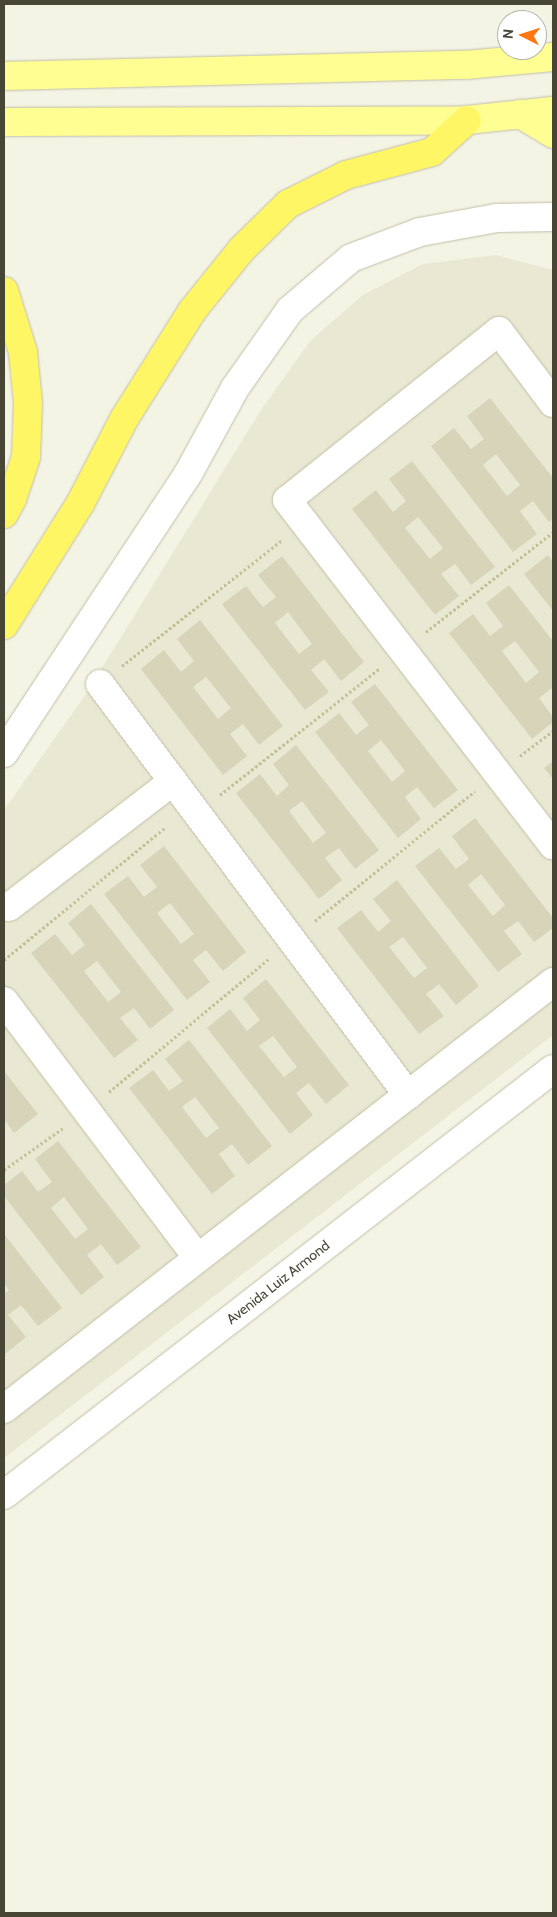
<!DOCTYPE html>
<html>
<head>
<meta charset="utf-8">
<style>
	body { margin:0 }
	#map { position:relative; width:557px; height:1917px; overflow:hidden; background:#f4f4e5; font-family:Cabin,sans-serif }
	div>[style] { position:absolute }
	.residential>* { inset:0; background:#e9e8d2 }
	.building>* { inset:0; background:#d7d4b9 }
	.path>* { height:3px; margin-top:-1.5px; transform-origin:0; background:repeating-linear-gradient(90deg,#c4c196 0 2.5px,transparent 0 5px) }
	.roads { filter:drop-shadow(0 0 1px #c1bfa6) drop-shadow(0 0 1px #c1bfa6) }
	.minor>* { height:28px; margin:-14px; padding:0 14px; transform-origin:14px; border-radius:14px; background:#fff }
	.major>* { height:28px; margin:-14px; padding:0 14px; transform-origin:14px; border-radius:14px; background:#fffe93 }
	.highway>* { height:28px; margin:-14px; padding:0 14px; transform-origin:14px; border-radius:14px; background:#fff665 }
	span { translate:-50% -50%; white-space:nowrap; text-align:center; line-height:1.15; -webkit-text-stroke:4.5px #fff; paint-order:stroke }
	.street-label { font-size:14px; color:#474534 }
	.frame { position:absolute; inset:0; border:5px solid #474534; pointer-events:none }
	.north { position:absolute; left:497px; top:10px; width:50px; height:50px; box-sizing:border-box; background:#fff; border:1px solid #b5b5ae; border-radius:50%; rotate:275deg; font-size:14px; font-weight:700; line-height:20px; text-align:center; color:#474534 }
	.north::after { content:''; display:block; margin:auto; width:18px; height:22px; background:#f71; clip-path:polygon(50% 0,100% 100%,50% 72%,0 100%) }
</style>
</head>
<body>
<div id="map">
	<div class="residential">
		<i style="clip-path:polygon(496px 255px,553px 270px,553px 1035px,4px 1458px,4px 810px,84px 697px,261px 410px,311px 340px,363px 295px,423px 264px)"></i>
	</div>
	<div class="building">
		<i style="clip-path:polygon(evenodd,490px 398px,553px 478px,553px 519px,549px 522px,533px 501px,520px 511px,537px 534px,513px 552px,431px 446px,454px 428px,471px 449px,484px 439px,467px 416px,490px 398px,496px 454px,520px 485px,507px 496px,483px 465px,496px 454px)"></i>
		<i style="clip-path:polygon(evenodd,412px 461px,495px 567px,471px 585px,455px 564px,441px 574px,459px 596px,435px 615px,352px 509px,376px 490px,393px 512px,406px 501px,389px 479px,412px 461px,418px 517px,443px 548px,430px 559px,405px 528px,418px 517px)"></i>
		<i style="clip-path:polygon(548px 555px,553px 562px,553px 611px,524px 574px)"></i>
		<i style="clip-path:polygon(evenodd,282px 556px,364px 662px,341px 681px,324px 659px,311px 670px,329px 692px,305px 710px,222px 604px,246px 586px,263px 607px,276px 597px,258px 575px,282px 556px,288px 612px,312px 644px,299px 654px,275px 623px,288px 612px)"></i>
		<i style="clip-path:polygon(evenodd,509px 585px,553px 641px,553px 690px,552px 688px,539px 698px,553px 717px,553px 722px,532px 739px,449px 633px,473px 614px,490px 636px,503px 626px,486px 603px,509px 585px,515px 641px,539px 672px,526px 683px,502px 651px,515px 641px)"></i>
		<i style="clip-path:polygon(evenodd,200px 620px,283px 726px,259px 745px,243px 724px,230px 734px,247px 756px,223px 775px,141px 669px,164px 650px,181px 672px,194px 661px,177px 639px,200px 620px,206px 677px,231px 708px,218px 719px,193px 687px,206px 677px)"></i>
		<i style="clip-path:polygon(evenodd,375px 684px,458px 790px,434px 808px,417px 787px,405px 797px,421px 819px,398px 838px,315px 732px,339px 713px,356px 735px,369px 725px,351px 702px,375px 684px,381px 740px,405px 771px,392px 782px,368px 751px,381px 740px)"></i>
		<i style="clip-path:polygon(evenodd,296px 745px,379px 850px,355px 869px,339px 848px,325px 858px,342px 880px,319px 899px,236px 793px,260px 774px,277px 796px,289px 785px,273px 764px,296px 745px,302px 801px,326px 833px,313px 843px,289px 811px,302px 801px)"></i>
		<i style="clip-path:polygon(553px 761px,553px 779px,544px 768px)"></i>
		<i style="clip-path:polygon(evenodd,475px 818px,553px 918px,553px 928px,534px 942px,518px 921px,504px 931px,522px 954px,498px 972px,415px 866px,439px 848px,456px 869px,469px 859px,452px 836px,475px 818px,481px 874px,505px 905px,493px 916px,468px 885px,481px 874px)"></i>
		<i style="clip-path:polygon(evenodd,164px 846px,246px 952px,223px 971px,206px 950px,193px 960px,210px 982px,187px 1000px,104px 894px,128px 876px,144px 897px,157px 887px,140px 865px,164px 846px,170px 903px,194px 934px,181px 944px,157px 913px,170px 903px)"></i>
		<i style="clip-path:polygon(evenodd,397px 880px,479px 986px,456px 1005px,439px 984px,426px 994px,444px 1016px,419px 1034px,337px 928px,361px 910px,378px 932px,391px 921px,373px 899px,397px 880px,403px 937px,427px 968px,414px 978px,389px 947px,403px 937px)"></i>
		<i style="clip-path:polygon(evenodd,91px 904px,174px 1010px,150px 1029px,134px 1008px,120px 1018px,138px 1040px,114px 1058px,31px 953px,55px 934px,72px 955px,85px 945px,68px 923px,91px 904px,97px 961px,121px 992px,108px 1002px,84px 971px,97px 961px)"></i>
		<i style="clip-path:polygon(evenodd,266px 979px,349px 1085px,326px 1104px,309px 1083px,296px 1093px,313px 1115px,290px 1134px,207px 1028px,230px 1009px,247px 1031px,260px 1020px,243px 998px,266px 979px,273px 1036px,297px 1067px,284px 1077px,259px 1046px,273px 1036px)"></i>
		<i style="clip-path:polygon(evenodd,189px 1040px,272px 1146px,248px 1165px,232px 1144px,219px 1154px,235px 1176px,212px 1194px,129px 1088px,153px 1070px,169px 1091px,183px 1081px,165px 1059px,189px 1040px,195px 1097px,219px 1128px,206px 1138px,182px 1107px,195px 1097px)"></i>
		<i style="clip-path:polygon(4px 1071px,38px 1114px,14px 1133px,4px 1119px)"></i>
		<i style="clip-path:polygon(evenodd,58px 1141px,141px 1247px,117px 1265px,101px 1244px,87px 1255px,104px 1277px,81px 1295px,4px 1196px,4px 1185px,22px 1171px,38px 1192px,52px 1182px,35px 1159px,58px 1141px,64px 1197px,88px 1229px,75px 1239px,51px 1208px,64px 1197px)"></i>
		<i style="clip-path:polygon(4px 1234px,62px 1308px,38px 1326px,21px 1305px,8px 1315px,26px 1337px,4px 1355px,4px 1294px,9px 1290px,4px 1283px)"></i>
	</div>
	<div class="path">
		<i style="left:426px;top:632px;width:162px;rotate:-38.2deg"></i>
		<i style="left:122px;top:666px;width:204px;rotate:-38.2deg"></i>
		<i style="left:520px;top:756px;width:41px;rotate:-37.1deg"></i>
		<i style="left:220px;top:795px;width:204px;rotate:-38.4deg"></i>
		<i style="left:315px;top:921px;width:206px;rotate:-39.1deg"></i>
		<i style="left:4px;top:960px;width:210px;rotate:-39.4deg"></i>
		<i style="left:109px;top:1092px;width:209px;rotate:-39.8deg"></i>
		<i style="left:4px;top:1170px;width:72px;rotate:-35.4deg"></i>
	</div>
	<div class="roads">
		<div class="minor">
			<i style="left:553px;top:403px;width:90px;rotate:-126.9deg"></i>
			<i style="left:499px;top:331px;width:271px;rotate:141.4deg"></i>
			<i style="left:287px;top:500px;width:436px;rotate:52.4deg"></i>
			<i style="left:100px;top:684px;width:514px;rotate:53.15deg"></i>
			<i style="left:4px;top:753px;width:334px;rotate:-56.6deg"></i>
			<i style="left:188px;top:474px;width:98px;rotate:-61.3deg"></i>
			<i style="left:235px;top:388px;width:95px;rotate:-54.8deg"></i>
			<i style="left:290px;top:310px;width:80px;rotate:-40.4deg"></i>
			<i style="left:351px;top:258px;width:74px;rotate:-20.6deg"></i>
			<i style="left:420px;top:232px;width:78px;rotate:-10.3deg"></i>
			<i style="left:497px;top:218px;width:56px;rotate:-1deg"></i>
			<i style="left:9px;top:907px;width:207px;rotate:-37.5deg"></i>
			<i style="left:4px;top:1001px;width:322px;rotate:53deg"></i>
			<i style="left:4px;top:1409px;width:696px;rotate:-37.87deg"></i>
			<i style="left:4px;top:1495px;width:695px;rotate:-37.81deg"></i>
		</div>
		<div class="major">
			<i style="left:4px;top:76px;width:462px;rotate:-1.4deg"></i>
			<i style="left:466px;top:65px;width:87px;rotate:-5.3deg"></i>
			<i style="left:520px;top:114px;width:39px;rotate:31deg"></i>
			<i style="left:4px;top:122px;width:463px;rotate:-0.2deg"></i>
			<i style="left:467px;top:120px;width:86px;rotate:-6deg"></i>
		</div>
		<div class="highway">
			<i style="left:4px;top:291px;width:64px;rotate:72.7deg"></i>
			<i style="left:23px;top:352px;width:51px;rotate:84.4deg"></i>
			<i style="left:28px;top:403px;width:54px;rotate:92.1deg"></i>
			<i style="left:26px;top:457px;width:44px;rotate:108.4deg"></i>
			<i style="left:12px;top:499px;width:17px;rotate:118deg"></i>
			<i style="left:4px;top:625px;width:143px;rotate:-57.9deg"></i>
			<i style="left:80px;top:504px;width:96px;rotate:-62.6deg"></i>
			<i style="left:124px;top:419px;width:128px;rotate:-57.8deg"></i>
			<i style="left:192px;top:311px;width:78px;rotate:-51.2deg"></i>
			<i style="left:241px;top:250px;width:66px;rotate:-44.4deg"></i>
			<i style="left:288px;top:204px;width:65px;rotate:-26.6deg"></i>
			<i style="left:346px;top:175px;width:89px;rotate:-15deg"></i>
			<i style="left:432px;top:152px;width:47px;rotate:-42.4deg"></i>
		</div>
	</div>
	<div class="street-label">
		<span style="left:278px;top:1282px;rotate:-38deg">Avenida Luiz Armond</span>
	</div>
	<div class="frame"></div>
	<div class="north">N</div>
</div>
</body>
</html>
